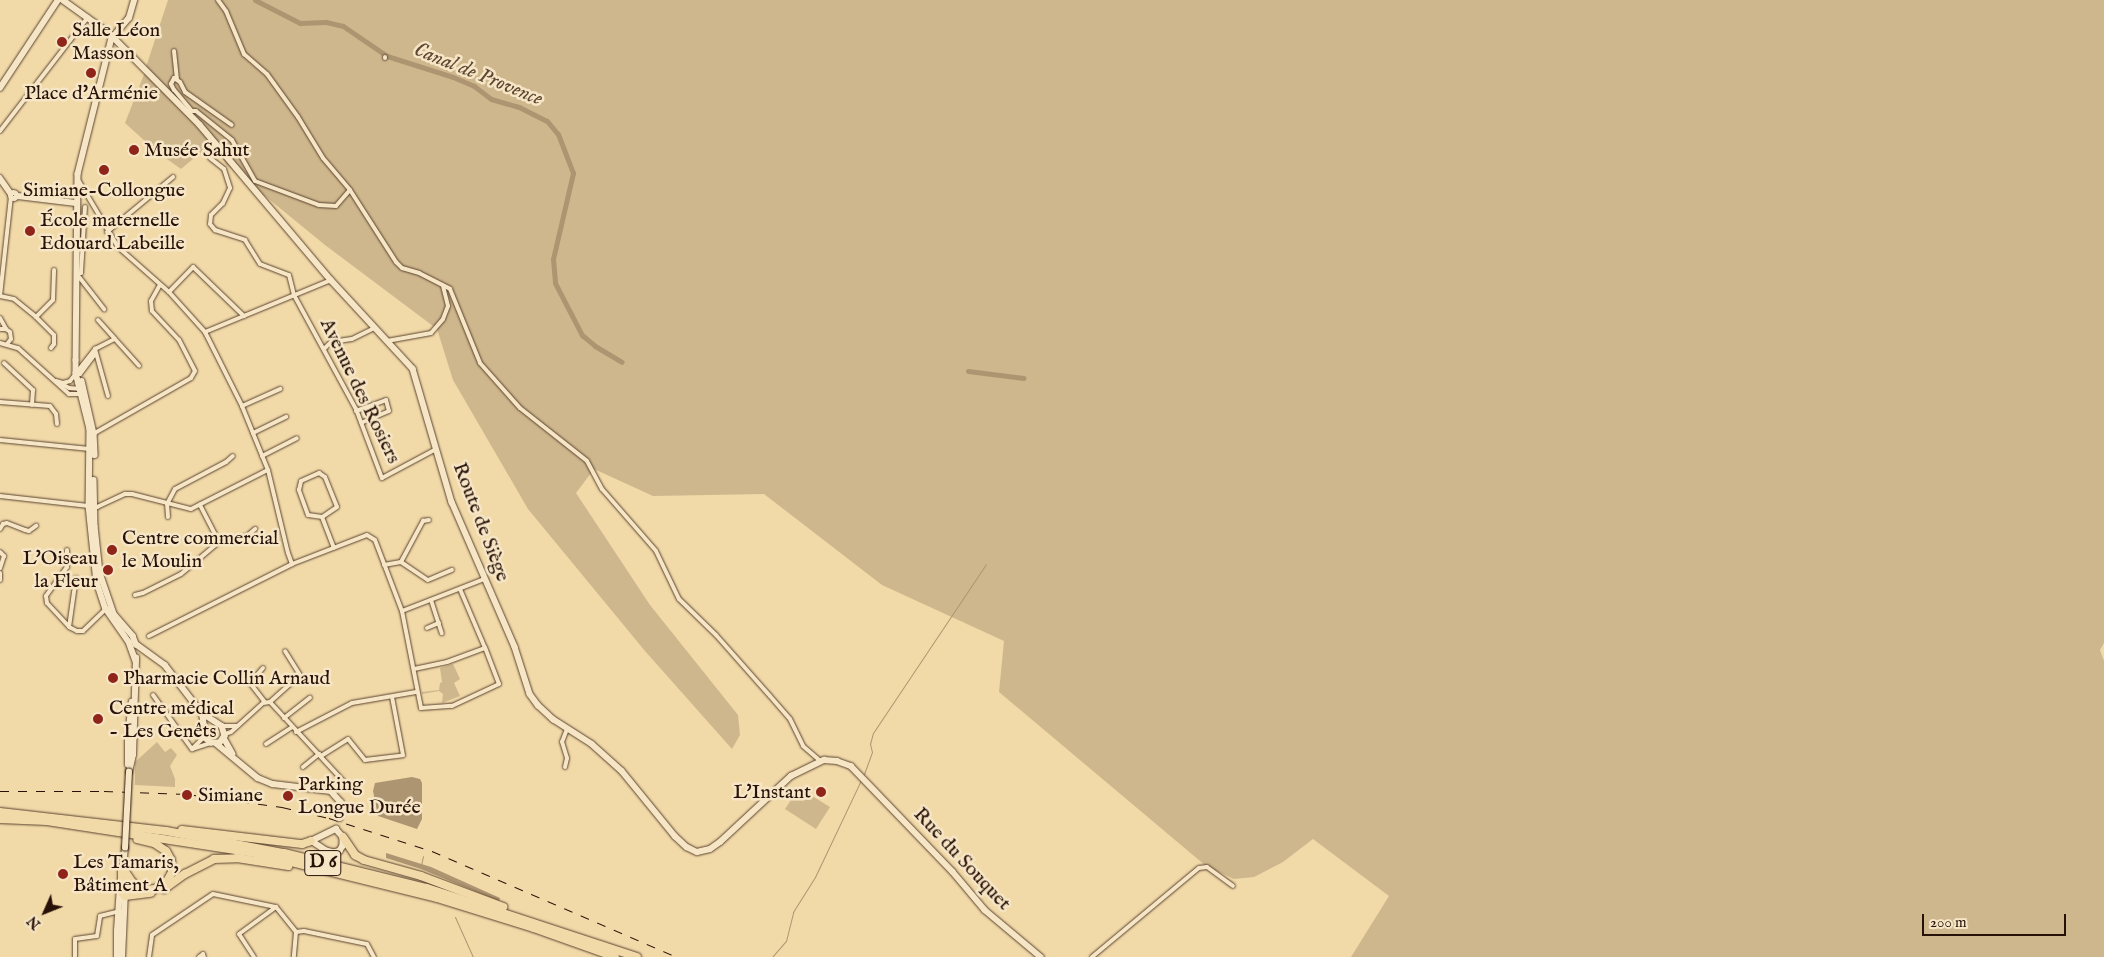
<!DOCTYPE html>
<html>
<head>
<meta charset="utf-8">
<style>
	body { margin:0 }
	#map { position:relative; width:2104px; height:957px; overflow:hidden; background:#f1d9a8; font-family:"IM FELL English",serif }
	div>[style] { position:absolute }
	.green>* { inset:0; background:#cfb78d }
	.water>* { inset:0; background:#ad9572 }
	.stream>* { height:1px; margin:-0.5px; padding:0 0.5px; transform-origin:0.5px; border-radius:0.5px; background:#ad9572 }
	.canal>* { height:5px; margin:-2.5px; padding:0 2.5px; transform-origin:2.5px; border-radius:2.5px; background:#ad9572 }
	.roads { filter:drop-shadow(0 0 1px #5a4330) drop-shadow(0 0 1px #5a4330) }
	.street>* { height:4px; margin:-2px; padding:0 2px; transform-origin:2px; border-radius:2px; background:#f6e6c6 }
	.secondary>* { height:5.5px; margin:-2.75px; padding:0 2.75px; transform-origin:2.75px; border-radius:2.75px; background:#f6e6c6 }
	.secondary>.ring { margin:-2.75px; padding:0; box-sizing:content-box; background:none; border:5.5px solid #f6e6c6; border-radius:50% }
	.highway>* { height:8px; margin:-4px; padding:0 4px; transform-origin:4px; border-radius:4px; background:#f1d9a8 }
	.rail>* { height:1px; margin-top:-0.5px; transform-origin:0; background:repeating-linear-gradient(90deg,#281108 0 9px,transparent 0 18px) }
	.bridges { filter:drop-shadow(0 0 1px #281108) drop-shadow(0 0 1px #281108) }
	.secondary-bridge>* { height:5.5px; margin:-2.75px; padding:0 2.75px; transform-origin:2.75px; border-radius:2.75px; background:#f6e6c6 }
	.dots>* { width:14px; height:14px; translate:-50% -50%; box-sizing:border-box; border:2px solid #f6e6c6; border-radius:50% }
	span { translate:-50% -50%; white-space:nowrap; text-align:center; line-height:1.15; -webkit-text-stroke:5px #f6e6c6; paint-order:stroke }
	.shield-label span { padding:1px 4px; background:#f6e6c6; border:1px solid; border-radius:4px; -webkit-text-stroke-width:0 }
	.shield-label { font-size:19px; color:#281108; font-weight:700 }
	.poi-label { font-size:20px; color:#281108 }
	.left { translate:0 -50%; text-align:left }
	.right { translate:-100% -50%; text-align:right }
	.street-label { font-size:20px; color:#281108 }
	.water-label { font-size:21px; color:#5d4632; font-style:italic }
	.north { position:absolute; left:20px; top:887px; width:50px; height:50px; -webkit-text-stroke:4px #f6e6c6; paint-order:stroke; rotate:226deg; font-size:14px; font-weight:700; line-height:20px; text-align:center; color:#281108 }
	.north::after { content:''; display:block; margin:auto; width:18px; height:22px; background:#281108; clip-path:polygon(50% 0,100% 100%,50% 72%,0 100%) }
	.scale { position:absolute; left:1922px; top:914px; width:144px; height:22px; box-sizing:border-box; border:2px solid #281108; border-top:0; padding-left:6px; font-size:15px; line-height:18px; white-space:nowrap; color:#281108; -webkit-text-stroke:4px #f6e6c6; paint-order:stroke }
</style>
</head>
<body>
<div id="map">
	<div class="green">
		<i style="clip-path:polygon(168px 0,2104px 0,2104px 643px,2100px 650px,2104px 661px,2104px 957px,1351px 957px,1389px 896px,1313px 839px,1283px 862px,1254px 877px,1234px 879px,1206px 866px,999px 692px,1004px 641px,882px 585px,764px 494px,653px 496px,594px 469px,576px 493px,650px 605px,738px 715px,740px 735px,732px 749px,645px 651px,528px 509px,453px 380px,437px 329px,325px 245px,226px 164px,203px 127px,146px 67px)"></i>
		<i style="clip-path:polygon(145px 72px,198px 125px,212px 143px,181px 169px,157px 152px,125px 123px)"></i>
		<i style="clip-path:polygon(453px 664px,460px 679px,454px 683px,460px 696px,442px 703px,443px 694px,439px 691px,422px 694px,422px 692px,439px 690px,440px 683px,442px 682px,440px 668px)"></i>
		<i style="clip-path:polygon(157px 742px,165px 752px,171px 748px,177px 755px,170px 766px,175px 779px,175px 787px,135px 785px,135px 762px)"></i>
		<i style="clip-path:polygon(799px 788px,830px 807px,816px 829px,785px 809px)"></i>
	</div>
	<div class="water">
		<i style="clip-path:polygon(412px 777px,420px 779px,422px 783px,422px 819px,417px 829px,378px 816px,373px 791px,375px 783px)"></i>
		<i style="clip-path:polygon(386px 853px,431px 867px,500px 898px,499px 901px,421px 869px,386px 858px)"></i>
	</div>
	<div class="stream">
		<i style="left:864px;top:774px;width:23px;rotate:-70deg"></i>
		<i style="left:872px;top:752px;width:8px;rotate:-104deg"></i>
		<i style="left:870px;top:744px;width:11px;rotate:-75deg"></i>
		<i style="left:873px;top:733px;width:203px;rotate:-56.2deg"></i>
		<i style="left:421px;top:865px;width:9px;rotate:-77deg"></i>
		<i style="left:455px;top:917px;width:44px;rotate:65.8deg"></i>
		<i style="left:772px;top:957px;width:21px;rotate:-49deg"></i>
		<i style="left:786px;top:941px;width:30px;rotate:-76deg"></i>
		<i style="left:793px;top:912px;width:41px;rotate:-57.8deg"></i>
		<i style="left:815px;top:877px;width:107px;rotate:-64.6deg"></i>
	</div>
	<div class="canal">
		<i style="left:255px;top:0;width:51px;rotate:27.1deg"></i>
		<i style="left:300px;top:23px;width:26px;rotate:-2deg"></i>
		<i style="left:326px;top:22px;width:17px;rotate:13deg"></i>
		<i style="left:343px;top:26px;width:53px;rotate:34.3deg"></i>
		<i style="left:387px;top:56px;width:69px;rotate:17.7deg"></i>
		<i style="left:453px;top:77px;width:23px;rotate:23deg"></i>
		<i style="left:474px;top:86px;width:21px;rotate:37deg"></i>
		<i style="left:491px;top:99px;width:29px;rotate:16deg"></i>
		<i style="left:519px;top:107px;width:31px;rotate:27deg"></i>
		<i style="left:547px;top:121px;width:17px;rotate:50deg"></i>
		<i style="left:558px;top:134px;width:42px;rotate:69deg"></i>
		<i style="left:573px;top:173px;width:88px;rotate:103.1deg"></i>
		<i style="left:553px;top:259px;width:24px;rotate:85deg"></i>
		<i style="left:555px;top:283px;width:59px;rotate:62.6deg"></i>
		<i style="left:582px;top:335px;width:17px;rotate:40deg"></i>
		<i style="left:595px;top:346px;width:31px;rotate:31deg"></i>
		<i style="left:968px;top:371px;width:56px;rotate:7.1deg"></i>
	</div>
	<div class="roads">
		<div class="street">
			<i style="left:218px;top:0;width:14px;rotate:54deg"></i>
			<i style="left:226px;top:11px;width:47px;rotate:67.3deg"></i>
			<i style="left:244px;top:54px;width:30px;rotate:41deg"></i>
			<i style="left:267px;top:74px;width:53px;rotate:54.2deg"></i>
			<i style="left:298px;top:117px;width:48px;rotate:58.6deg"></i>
			<i style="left:323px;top:158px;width:42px;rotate:49.8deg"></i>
			<i style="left:350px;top:190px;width:85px;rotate:57.4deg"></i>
			<i style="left:396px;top:262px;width:8px;rotate:45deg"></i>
			<i style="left:402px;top:268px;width:18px;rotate:16deg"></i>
			<i style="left:419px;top:273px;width:35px;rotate:27deg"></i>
			<i style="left:450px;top:289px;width:80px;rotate:67.9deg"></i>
			<i style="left:480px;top:363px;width:60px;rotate:48.4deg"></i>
			<i style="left:520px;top:408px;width:85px;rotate:38.3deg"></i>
			<i style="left:587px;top:461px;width:32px;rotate:62deg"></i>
			<i style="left:602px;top:489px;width:82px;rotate:48.9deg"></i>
			<i style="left:656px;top:551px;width:53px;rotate:64.4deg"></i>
			<i style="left:679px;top:599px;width:52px;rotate:44.2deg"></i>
			<i style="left:716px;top:635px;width:81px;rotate:48.5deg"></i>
			<i style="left:770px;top:696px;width:30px;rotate:49deg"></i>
			<i style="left:790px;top:719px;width:30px;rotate:64deg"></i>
			<i style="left:803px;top:746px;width:23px;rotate:41deg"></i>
			<i style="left:174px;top:51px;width:28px;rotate:84deg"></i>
			<i style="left:385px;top:58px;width:1px;rotate:-90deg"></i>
			<i style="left:191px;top:110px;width:26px;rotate:-130deg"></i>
			<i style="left:174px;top:90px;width:7px;rotate:-117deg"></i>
			<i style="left:171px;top:84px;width:7px;rotate:-63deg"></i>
			<i style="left:174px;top:78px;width:7px;rotate:34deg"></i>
			<i style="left:180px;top:82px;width:11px;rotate:63deg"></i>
			<i style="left:185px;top:92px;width:57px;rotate:35.1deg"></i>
			<i style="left:187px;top:111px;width:9px"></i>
			<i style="left:196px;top:111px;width:46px;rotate:38.9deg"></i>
			<i style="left:232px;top:140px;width:47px;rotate:60.7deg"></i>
			<i style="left:255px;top:181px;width:68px;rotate:20.6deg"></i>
			<i style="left:319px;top:205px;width:17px;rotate:3deg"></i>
			<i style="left:336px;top:206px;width:21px;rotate:-49deg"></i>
			<i style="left:0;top:131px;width:144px;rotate:-52.3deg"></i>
			<i style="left:210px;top:158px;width:18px;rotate:38deg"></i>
			<i style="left:224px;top:169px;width:20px;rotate:72deg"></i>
			<i style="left:230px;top:188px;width:17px;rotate:115deg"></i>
			<i style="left:223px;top:203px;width:17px;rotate:135deg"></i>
			<i style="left:211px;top:215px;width:9px;rotate:96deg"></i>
			<i style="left:210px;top:224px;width:8px;rotate:50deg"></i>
			<i style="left:215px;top:230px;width:32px;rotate:18deg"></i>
			<i style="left:245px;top:240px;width:28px;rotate:58deg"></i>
			<i style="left:260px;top:264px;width:31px;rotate:21deg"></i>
			<i style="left:289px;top:275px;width:21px;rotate:76deg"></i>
			<i style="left:294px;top:295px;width:130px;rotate:61.5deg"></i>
			<i style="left:356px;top:409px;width:74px;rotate:69.4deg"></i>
			<i style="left:382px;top:478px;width:61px;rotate:-28.2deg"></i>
			<i style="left:77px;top:178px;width:80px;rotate:59.3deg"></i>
			<i style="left:118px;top:247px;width:68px;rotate:41.4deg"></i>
			<i style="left:169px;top:292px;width:54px;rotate:48deg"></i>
			<i style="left:205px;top:332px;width:83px;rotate:63.4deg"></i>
			<i style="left:242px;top:406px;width:69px;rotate:67.9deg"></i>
			<i style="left:268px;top:470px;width:85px;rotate:76.5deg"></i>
			<i style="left:288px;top:553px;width:12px;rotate:70deg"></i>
			<i style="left:85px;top:207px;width:66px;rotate:93.5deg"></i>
			<i style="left:81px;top:273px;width:5px;rotate:180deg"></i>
			<i style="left:76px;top:273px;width:46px;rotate:52.1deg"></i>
			<i style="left:107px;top:232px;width:86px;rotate:-39.8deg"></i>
			<i style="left:169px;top:292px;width:35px;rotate:-46deg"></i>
			<i style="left:193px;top:267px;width:71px;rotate:43.9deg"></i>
			<i style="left:0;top:296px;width:100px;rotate:-83.7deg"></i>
			<i style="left:0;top:296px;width:14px;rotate:12deg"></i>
			<i style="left:14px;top:299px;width:28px;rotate:39deg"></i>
			<i style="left:36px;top:317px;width:24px;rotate:-45deg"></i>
			<i style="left:53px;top:300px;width:30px;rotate:-88deg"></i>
			<i style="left:36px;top:317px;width:25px;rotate:45deg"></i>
			<i style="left:54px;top:335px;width:9px;rotate:90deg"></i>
			<i style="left:54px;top:344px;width:5px;rotate:127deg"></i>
			<i style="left:0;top:318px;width:13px;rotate:61deg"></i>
			<i style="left:98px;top:320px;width:25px;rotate:48deg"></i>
			<i style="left:0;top:329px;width:6px"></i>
			<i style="left:6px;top:329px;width:5px;rotate:37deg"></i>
			<i style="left:10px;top:332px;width:7px;rotate:82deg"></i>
			<i style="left:11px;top:339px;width:6px;rotate:129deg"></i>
			<i style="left:205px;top:332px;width:136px;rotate:-22.4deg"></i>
			<i style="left:387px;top:341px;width:45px;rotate:-10.3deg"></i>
			<i style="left:431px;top:333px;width:18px;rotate:-49deg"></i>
			<i style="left:443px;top:319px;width:14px;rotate:-69deg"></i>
			<i style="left:448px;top:306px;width:21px;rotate:-104deg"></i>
			<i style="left:0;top:343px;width:19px;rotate:16deg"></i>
			<i style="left:18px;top:348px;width:69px;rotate:42deg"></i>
			<i style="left:69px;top:394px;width:12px"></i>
			<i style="left:324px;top:349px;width:10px;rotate:-45deg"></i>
			<i style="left:331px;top:342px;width:21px;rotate:-8deg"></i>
			<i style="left:352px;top:339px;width:25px;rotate:-26deg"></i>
			<i style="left:4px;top:363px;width:40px;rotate:43deg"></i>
			<i style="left:33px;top:390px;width:15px;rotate:94deg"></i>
			<i style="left:76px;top:373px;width:4px;rotate:14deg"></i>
			<i style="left:80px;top:374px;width:26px;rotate:-53deg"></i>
			<i style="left:56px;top:381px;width:7px;rotate:16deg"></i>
			<i style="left:63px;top:383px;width:7px;rotate:-16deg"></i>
			<i style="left:70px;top:381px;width:41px;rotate:-52deg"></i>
			<i style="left:60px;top:383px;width:10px;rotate:29deg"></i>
			<i style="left:69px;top:388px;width:13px;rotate:4deg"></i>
			<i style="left:108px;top:396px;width:49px;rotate:-105.5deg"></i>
			<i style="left:95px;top:349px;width:22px;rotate:-27deg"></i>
			<i style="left:115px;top:339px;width:36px;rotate:48deg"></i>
			<i style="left:0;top:402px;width:50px;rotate:4.6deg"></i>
			<i style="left:50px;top:406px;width:10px;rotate:53deg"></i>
			<i style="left:56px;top:414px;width:10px;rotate:84deg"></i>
			<i style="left:242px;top:406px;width:42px;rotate:-24.1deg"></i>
			<i style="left:356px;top:411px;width:32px;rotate:-20deg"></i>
			<i style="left:386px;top:400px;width:11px;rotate:75deg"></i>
			<i style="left:389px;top:411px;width:30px;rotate:157deg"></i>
			<i style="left:253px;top:433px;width:37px;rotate:-26deg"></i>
			<i style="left:93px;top:434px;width:113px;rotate:-29.7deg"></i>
			<i style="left:191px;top:378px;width:8px;rotate:-60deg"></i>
			<i style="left:195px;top:371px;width:35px;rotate:-117deg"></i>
			<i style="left:179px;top:340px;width:40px;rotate:-133deg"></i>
			<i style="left:152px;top:311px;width:10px;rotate:-96deg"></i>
			<i style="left:151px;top:301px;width:18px;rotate:-61deg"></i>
			<i style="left:0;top:440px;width:90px;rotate:5.7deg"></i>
			<i style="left:262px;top:456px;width:39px;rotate:-27deg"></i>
			<i style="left:319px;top:473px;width:7px;rotate:34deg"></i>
			<i style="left:325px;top:477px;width:32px;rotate:68deg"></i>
			<i style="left:337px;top:507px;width:18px;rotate:146deg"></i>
			<i style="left:322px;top:517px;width:14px;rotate:-172deg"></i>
			<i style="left:308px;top:515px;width:27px;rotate:-110deg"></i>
			<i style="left:299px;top:490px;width:9px;rotate:-77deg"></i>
			<i style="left:301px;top:481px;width:20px;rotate:-24deg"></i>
			<i style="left:0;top:496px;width:98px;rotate:6.5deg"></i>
			<i style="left:97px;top:507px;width:31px;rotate:-25deg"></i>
			<i style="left:125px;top:494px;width:7px"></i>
			<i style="left:132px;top:494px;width:61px;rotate:14.3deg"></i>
			<i style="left:191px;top:509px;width:86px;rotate:-26.9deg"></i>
			<i style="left:168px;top:517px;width:13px;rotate:-94deg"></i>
			<i style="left:167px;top:504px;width:17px;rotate:-62deg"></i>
			<i style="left:175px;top:489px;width:58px;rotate:-27.9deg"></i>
			<i style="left:226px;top:462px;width:9px;rotate:-41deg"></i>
			<i style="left:322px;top:517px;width:33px;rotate:69deg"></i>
			<i style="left:0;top:529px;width:6px;rotate:-59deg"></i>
			<i style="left:3px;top:524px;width:4px;rotate:-14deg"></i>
			<i style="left:7px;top:523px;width:19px;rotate:21deg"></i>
			<i style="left:25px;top:530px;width:4px;rotate:14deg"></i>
			<i style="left:29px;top:531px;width:9px;rotate:-36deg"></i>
			<i style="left:219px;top:542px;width:29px;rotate:-12deg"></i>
			<i style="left:247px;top:536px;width:11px;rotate:-41deg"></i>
			<i style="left:67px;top:550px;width:17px;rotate:90deg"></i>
			<i style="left:67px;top:567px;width:36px;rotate:126deg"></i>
			<i style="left:46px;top:596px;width:7px;rotate:82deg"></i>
			<i style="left:47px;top:603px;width:33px;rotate:47deg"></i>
			<i style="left:0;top:552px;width:6px;rotate:45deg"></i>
			<i style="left:4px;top:556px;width:13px;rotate:108deg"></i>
			<i style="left:401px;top:562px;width:32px;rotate:34deg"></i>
			<i style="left:428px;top:580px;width:26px;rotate:-23deg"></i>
			<i style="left:384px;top:565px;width:17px;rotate:-10deg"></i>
			<i style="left:401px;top:562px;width:47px;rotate:-61.8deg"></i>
			<i style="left:423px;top:521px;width:6px;rotate:-9deg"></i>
			<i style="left:0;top:573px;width:7px;rotate:90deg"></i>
			<i style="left:76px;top:578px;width:49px;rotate:98.1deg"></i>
			<i style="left:69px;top:627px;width:9px;rotate:27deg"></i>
			<i style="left:77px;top:631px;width:6px"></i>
			<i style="left:83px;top:631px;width:33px;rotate:-44deg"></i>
			<i style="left:135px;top:595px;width:8px;rotate:-14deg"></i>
			<i style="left:143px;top:593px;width:42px;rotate:-26.6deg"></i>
			<i style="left:181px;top:574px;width:50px;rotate:-40.1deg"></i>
			<i style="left:219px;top:542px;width:42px;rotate:-117.2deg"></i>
			<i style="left:431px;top:600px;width:35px;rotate:72deg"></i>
			<i style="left:402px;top:611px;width:99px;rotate:78.9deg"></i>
			<i style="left:421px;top:708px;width:31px;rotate:-4deg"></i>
			<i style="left:452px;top:706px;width:52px;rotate:-25.1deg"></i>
			<i style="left:499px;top:684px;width:39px;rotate:-111deg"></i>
			<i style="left:427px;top:628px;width:13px;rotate:-23deg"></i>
			<i style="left:149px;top:636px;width:160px;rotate:-26.7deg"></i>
			<i style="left:292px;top:564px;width:80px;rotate:-21.1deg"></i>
			<i style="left:367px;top:535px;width:9px;rotate:32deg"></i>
			<i style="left:375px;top:540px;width:76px;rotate:69.2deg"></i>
			<i style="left:402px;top:611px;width:88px;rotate:-21.3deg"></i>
			<i style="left:263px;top:668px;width:20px;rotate:131deg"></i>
			<i style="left:250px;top:683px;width:24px;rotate:52deg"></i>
			<i style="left:414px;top:669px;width:34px;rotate:-12deg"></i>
			<i style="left:447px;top:662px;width:40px;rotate:-20.2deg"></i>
			<i style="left:485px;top:648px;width:64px;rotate:-113deg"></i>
			<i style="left:153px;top:695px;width:67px;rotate:54.2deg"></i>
			<i style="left:270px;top:702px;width:40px;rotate:-42deg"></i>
			<i style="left:300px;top:675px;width:28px;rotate:-122deg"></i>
			<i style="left:284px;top:718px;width:33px;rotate:-38deg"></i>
			<i style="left:222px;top:726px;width:15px"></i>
			<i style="left:296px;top:732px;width:63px;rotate:-27.4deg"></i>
			<i style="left:352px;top:703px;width:65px;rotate:-9.8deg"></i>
			<i style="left:225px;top:734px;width:6px;rotate:-18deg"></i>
			<i style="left:231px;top:732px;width:43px;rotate:-42.2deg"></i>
			<i style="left:263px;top:703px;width:7px;rotate:-8deg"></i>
			<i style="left:270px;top:702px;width:109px;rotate:47.2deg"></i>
			<i style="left:266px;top:744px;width:31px;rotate:-33deg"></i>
			<i style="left:193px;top:748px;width:17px;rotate:-45deg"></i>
			<i style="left:192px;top:749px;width:20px;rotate:-18deg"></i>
			<i style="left:321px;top:756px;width:32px;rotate:-32deg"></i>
			<i style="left:348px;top:739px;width:27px;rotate:51deg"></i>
			<i style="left:365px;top:760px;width:38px;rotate:-7deg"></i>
			<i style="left:403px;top:755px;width:59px;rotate:-100.7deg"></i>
			<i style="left:303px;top:767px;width:21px;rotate:-39deg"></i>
			<i style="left:565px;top:767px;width:9px;rotate:-77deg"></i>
			<i style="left:567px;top:758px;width:17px;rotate:-107deg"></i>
			<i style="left:562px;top:742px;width:14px;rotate:-69deg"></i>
			<i style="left:118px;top:912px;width:4px;rotate:34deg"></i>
			<i style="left:121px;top:914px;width:27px;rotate:90deg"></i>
			<i style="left:296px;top:932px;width:8px;rotate:-7deg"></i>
			<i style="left:304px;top:931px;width:64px;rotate:11.7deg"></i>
			<i style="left:367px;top:944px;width:15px;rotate:62deg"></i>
			<i style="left:75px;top:957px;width:18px;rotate:-90deg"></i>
			<i style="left:75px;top:939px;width:22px;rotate:-8deg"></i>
			<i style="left:97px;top:936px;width:20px;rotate:-81deg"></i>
			<i style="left:100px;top:916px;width:21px;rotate:-14deg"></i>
			<i style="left:149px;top:957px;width:22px;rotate:-82deg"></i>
			<i style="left:152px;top:935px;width:73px;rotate:-33.9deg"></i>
			<i style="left:213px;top:894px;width:64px;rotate:11.7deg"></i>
			<i style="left:276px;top:907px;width:32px;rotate:51deg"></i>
			<i style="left:296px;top:932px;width:25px;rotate:95deg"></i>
			<i style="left:199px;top:957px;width:5px;rotate:-37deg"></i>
			<i style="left:203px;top:954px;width:3px;rotate:72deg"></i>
			<i style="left:254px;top:957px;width:27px;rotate:-123deg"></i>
			<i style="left:239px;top:934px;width:46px;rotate:-36.1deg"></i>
			<i style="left:1092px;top:957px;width:139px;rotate:-39.8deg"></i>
			<i style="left:1199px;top:868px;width:8px;rotate:-7deg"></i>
			<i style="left:1207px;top:867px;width:32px;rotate:36deg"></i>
		</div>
		<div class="secondary">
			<i style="left:63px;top:0;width:57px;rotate:35.7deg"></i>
			<i style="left:109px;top:33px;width:129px;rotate:45.3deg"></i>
			<i style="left:200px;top:125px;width:203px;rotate:49.8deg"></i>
			<i style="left:331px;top:280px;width:121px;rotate:47.3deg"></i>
			<i style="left:413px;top:369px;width:139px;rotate:73.7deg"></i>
			<i style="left:452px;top:502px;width:158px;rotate:66.5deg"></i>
			<i style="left:515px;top:647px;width:49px;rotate:72.3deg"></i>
			<i style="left:530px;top:694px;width:14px;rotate:54deg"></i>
			<i style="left:538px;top:705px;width:21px;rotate:43deg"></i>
			<i style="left:553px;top:719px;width:46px;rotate:32.7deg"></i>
			<i style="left:592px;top:744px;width:40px;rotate:42deg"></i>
			<i style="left:622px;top:771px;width:84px;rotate:50.8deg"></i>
			<i style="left:675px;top:836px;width:16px;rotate:43deg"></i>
			<i style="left:687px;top:847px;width:11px;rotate:27deg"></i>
			<i style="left:697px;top:852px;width:13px;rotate:-13deg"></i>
			<i style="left:710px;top:849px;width:12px;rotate:-35deg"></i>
			<i style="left:720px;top:842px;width:97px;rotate:-42.9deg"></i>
			<i style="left:791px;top:776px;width:37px;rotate:-26deg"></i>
			<i style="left:824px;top:760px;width:13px;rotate:4deg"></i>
			<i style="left:837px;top:761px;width:15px;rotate:20deg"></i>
			<i style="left:851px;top:766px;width:147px;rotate:46.1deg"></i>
			<i style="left:953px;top:872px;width:50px;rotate:49.9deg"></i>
			<i style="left:985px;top:910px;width:73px;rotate:40deg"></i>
			<i style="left:112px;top:38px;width:140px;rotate:104deg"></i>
			<i style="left:78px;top:174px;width:186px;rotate:90.6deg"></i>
			<i style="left:76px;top:360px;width:13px;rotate:90deg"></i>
			<i style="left:76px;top:373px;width:58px;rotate:76deg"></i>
			<i style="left:90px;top:429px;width:77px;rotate:90.7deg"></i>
			<i style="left:89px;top:506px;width:76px;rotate:84deg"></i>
			<i style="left:97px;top:582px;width:28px;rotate:72deg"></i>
			<i style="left:106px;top:609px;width:40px;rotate:55.1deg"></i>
			<i style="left:129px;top:642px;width:20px;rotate:70deg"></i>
			<i style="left:112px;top:38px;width:26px;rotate:-50deg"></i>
			<i style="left:129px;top:18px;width:19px;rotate:-74deg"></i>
			<i style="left:0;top:88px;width:105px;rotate:-56.6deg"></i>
			<i style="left:0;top:178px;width:19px;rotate:55deg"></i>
			<i class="ring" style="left:10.5px;top:192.5px;width:1.5px;height:1.5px"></i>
			<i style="left:18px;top:196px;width:58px;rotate:6.9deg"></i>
			<i style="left:82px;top:381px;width:54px;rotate:77.2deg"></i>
			<i style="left:94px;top:434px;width:21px;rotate:87deg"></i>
			<i style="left:94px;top:480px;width:46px;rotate:88.8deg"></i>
			<i style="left:95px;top:526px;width:47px;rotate:83.9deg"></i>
			<i style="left:100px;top:573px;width:43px;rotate:71.1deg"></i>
			<i style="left:114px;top:614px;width:29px;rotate:49deg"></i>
			<i style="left:133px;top:636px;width:9px;rotate:69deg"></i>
			<i style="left:136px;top:644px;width:36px;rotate:36deg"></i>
			<i style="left:165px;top:665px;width:61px;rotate:52.4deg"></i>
			<i style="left:202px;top:713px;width:24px;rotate:33deg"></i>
			<i style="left:222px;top:726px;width:10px;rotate:73deg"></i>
			<i style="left:225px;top:736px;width:9px;rotate:126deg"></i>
			<i style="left:220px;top:743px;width:9px;rotate:180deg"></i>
			<i style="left:211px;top:743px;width:6px;rotate:-141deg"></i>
			<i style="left:206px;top:739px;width:26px;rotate:-99deg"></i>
			<i style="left:224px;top:738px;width:18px;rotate:61deg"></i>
			<i style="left:217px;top:744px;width:53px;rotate:39.7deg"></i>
			<i style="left:258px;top:778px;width:16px;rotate:22deg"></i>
			<i style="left:273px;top:784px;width:58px;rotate:6.9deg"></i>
			<i style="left:331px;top:791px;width:15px;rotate:48deg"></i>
			<i style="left:341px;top:802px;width:16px;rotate:94deg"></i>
			<i style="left:128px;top:765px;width:27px;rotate:-90deg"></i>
			<i style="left:128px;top:738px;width:36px;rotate:-84deg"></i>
			<i style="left:129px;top:772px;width:17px;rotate:-77deg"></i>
			<i style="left:133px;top:755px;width:97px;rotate:-88.2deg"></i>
			<i style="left:336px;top:829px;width:11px;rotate:49deg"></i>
			<i style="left:343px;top:837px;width:9px;rotate:90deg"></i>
			<i style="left:343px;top:846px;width:6px;rotate:121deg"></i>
			<i style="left:340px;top:851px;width:6px;rotate:162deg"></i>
			<i style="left:334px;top:853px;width:8px;rotate:-166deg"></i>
			<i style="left:326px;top:851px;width:18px;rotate:-146deg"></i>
			<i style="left:311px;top:841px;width:28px;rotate:-26deg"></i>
			<i style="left:122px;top:873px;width:25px;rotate:-83deg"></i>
			<i style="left:117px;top:957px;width:26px;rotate:-90deg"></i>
			<i style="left:117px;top:931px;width:44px;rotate:-86.1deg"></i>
			<i style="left:122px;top:957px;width:65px;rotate:-87.4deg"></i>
		</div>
		<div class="highway">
			<i style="left:0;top:812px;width:167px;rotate:6.5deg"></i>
			<i style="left:166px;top:831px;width:120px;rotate:10.6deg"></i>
			<i style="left:284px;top:853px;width:147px;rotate:13.8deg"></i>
			<i style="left:427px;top:888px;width:221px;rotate:18.2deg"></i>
			<i style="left:0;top:819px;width:47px;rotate:2.4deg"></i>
			<i style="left:47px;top:821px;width:215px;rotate:8.8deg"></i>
			<i style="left:259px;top:854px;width:183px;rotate:13.9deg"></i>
			<i style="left:437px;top:898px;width:102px;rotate:17.2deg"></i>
			<i style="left:534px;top:928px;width:86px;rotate:19.7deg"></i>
			<i style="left:182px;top:830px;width:121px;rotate:6.7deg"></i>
			<i style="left:302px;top:844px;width:9px;rotate:-18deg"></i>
			<i style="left:343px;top:837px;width:22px;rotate:56deg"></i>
			<i style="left:355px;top:855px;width:10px;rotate:29deg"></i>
			<i style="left:364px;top:860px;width:59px;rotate:15.7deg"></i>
			<i style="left:421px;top:876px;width:88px;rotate:20.7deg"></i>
			<i style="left:122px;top:870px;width:22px;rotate:90deg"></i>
			<i style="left:122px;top:892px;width:5px;rotate:53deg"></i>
			<i style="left:125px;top:896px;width:26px;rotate:-7deg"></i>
			<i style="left:126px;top:873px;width:11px;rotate:56deg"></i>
			<i style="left:132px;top:882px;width:14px;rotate:36deg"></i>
			<i style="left:143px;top:890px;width:12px;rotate:-5deg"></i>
			<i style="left:155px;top:889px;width:13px;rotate:-29deg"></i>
			<i style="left:166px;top:883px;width:13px;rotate:-61deg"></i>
			<i style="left:172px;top:872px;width:12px;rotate:-95deg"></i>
			<i style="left:171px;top:860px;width:10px;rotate:-119deg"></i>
			<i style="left:166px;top:851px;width:14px;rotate:-146deg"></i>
			<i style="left:154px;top:843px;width:17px;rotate:-167deg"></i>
			<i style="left:164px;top:889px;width:26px;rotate:-36deg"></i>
			<i style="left:185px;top:874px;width:33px;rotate:-27deg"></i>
			<i style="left:214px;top:859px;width:23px;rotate:-2deg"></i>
			<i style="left:237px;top:858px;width:52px;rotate:8.9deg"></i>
		</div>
	</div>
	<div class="rail">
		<i style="left:0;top:791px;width:104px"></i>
		<i style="left:104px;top:791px;width:83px;rotate:2.1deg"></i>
		<i style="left:187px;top:794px;width:96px;rotate:7.8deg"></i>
		<i style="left:282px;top:807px;width:48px;rotate:13.2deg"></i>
		<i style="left:329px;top:818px;width:108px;rotate:17.8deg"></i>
		<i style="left:432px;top:851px;width:267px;rotate:23.4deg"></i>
	</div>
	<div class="bridges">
		<div class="secondary-bridge">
			<i style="left:125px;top:848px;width:76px;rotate:-87deg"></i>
		</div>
	</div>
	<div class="dots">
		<i style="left:62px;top:42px;background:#8f2418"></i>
		<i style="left:91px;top:73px;background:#8f2418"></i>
		<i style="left:134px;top:150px;background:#8f2418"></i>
		<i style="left:104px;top:170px;background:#8f2418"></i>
		<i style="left:30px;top:231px;background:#8f2418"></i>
		<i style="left:112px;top:550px;background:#8f2418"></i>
		<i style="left:108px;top:570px;background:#8f2418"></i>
		<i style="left:113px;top:678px;background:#8f2418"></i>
		<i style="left:98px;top:719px;background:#8f2418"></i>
		<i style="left:821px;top:792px;background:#8f2418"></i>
		<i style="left:187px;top:795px;background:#8f2418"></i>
		<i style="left:288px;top:796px;background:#8f2418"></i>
		<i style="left:63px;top:874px;background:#8f2418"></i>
	</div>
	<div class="shield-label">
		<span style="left:323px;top:863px">D 6</span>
	</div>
	<div class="poi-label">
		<span class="left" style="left:72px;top:42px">Salle Léon<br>Masson</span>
		<span style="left:91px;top:93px">Place d'Arménie</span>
		<span class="left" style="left:144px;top:150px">Musée Sahut</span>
		<span style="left:104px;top:190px">Simiane-Collongue</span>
		<span class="left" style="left:40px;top:232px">École maternelle<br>Edouard Labeille</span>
		<span class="left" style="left:122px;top:550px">Centre commercial<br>le Moulin</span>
		<span class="right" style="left:98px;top:570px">L'Oiseau<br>la Fleur</span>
		<span class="left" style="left:123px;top:678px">Pharmacie Collin Arnaud</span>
		<span class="left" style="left:109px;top:720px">Centre médical<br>- Les Genêts</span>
		<span class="left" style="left:298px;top:796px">Parking<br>Longue Durée</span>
		<span class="right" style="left:811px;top:792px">L'Instant</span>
		<span class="left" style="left:198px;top:795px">Simiane</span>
		<span class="left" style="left:73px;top:874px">Les Tamaris,<br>Bâtiment A</span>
	</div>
	<div class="street-label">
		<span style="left:360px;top:391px;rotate:64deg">Avenue des Rosiers</span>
		<span style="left:481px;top:522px;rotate:69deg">Route de Siège</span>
		<span style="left:962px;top:859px;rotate:47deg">Rue du Souquet</span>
	</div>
	<div class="water-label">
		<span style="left:478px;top:75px;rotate:22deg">Canal de Provence</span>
	</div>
	<div class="north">N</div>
	<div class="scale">200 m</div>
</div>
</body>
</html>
